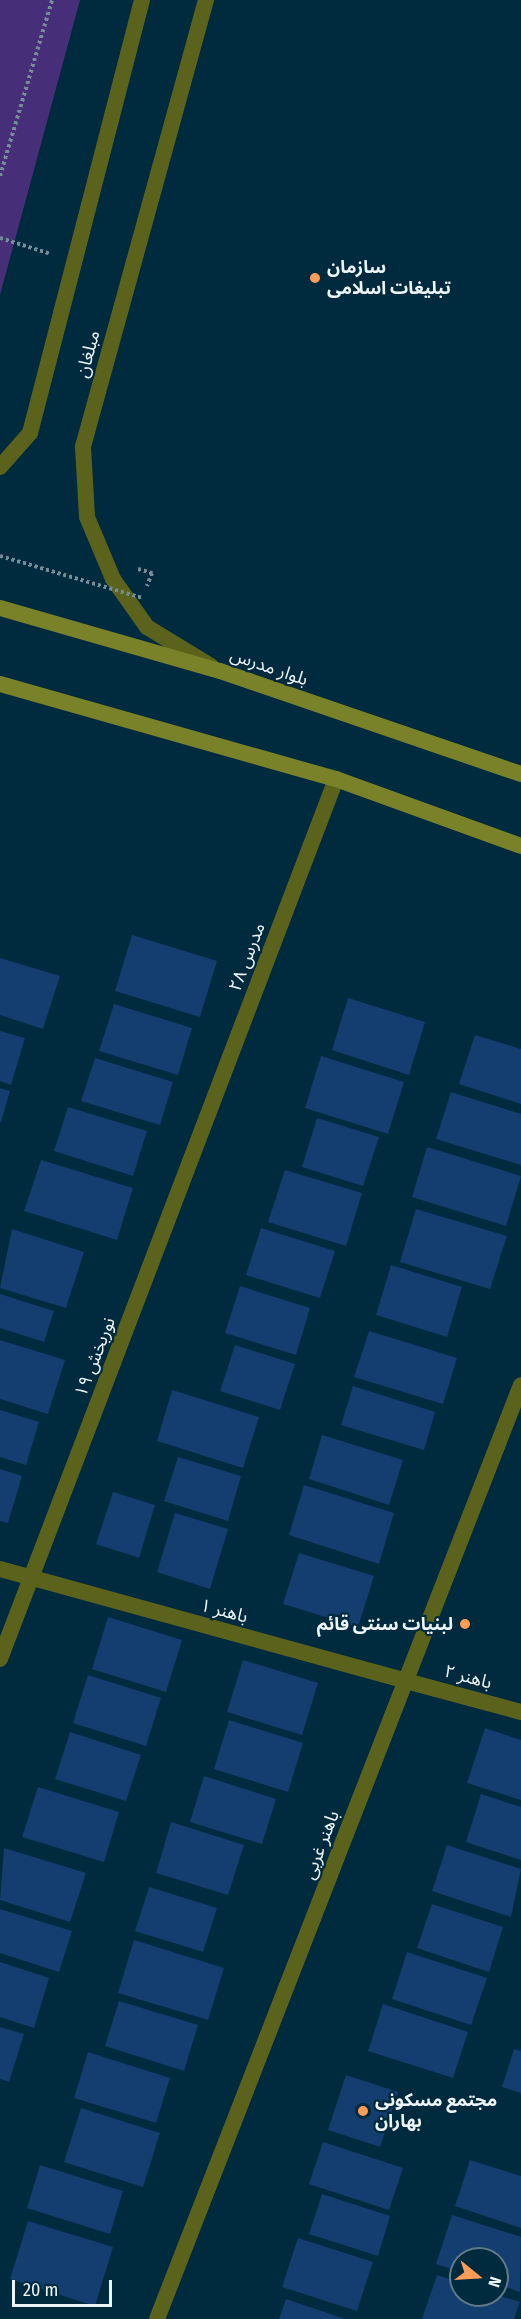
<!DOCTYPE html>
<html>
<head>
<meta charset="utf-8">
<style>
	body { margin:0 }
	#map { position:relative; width:521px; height:2319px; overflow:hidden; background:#002a3e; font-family:"Fira Sans Condensed","Noto Sans Arabic",sans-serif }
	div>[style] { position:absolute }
	.green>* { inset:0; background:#462f78 }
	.building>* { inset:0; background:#133e6f }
	.path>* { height:4px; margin-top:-2px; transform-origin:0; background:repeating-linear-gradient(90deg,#748d99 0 3px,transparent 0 6px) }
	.minor>* { height:16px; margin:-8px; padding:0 8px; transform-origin:8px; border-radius:8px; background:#5b621c }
	.tertiary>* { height:16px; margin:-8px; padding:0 8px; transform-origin:8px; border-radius:8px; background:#5b621c }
	.secondary>* { height:16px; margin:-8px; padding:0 8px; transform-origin:8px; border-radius:8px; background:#798129 }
	.path-bridge>* { height:4px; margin-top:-2px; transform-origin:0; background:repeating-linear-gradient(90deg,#748d99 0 3px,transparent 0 6px) }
	.dots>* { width:16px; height:16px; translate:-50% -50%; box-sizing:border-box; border:3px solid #002a3e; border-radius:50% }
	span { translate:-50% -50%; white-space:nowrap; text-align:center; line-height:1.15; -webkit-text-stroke:4.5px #002a3e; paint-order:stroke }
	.poi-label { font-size:18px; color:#eef5f9; font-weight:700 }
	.left { translate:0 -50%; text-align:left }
	.right { translate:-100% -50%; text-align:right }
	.street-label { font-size:18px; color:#eef5f9 }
	.north { position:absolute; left:449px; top:2247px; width:60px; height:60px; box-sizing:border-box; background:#002a3e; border:2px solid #5f7b89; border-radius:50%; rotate:108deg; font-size:16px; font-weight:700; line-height:24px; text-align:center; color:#eef5f9 }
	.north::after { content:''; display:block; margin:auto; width:21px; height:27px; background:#fd9c56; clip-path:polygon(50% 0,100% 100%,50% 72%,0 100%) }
	.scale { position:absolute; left:12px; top:2280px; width:100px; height:27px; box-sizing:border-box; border:3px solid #eef5f9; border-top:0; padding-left:8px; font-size:18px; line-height:21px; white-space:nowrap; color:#eef5f9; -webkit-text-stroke:4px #002a3e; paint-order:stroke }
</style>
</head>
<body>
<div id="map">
	<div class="green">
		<i style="clip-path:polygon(0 0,80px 0,0 295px)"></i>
	</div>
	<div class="building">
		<i style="clip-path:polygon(132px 935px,217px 961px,200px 1017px,115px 991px)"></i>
		<i style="clip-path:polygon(0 958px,60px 976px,43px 1029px,0 1015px)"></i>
		<i style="clip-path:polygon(348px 998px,425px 1022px,409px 1075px,332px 1050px)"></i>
		<i style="clip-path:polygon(114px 1004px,192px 1028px,178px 1075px,99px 1051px)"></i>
		<i style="clip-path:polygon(0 1031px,25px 1038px,11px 1085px,0 1081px)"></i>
		<i style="clip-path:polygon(475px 1035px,521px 1049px,521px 1104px,459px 1084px)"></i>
		<i style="clip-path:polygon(321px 1056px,404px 1082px,388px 1134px,305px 1108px)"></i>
		<i style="clip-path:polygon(95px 1058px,173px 1082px,160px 1125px,81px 1101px)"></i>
		<i style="clip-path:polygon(0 1088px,10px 1091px,1px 1122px,0 1122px)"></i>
		<i style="clip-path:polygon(451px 1092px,521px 1114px,521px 1165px,436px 1139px)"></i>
		<i style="clip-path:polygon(68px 1107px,147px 1131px,133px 1176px,54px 1151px)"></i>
		<i style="clip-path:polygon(317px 1118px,379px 1137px,363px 1186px,302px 1167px)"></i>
		<i style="clip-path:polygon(427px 1147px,521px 1176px,506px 1226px,412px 1197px)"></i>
		<i style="clip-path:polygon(41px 1160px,133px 1188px,117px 1240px,24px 1211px)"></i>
		<i style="clip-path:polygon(285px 1170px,362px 1193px,346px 1246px,268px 1222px)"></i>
		<i style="clip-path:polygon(416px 1209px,507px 1236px,490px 1289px,400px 1262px)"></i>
		<i style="clip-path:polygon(261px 1228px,335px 1251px,320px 1298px,246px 1275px)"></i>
		<i style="clip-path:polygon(12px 1229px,84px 1252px,66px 1308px,0 1288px)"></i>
		<i style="clip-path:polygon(391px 1265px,462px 1287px,447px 1337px,376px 1315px)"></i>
		<i style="clip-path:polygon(240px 1286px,310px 1308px,296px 1355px,225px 1333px)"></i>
		<i style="clip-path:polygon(0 1294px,54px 1311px,44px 1342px,0 1328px)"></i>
		<i style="clip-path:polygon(369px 1331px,457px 1358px,443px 1404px,354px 1377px)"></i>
		<i style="clip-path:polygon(0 1340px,65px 1360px,48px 1414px,0 1399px)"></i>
		<i style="clip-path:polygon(235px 1345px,295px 1364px,280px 1410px,220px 1391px)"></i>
		<i style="clip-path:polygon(353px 1386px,435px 1412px,424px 1450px,341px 1425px)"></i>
		<i style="clip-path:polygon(172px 1390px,259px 1417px,243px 1468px,157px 1441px)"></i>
		<i style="clip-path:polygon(0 1410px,39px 1422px,26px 1465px,0 1457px)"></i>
		<i style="clip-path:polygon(322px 1435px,403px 1460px,389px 1505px,309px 1479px)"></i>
		<i style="clip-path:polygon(178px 1457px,241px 1476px,228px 1521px,164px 1501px)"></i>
		<i style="clip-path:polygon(0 1469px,22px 1476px,8px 1523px,0 1521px)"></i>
		<i style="clip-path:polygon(304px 1485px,394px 1513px,379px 1564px,289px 1535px)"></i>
		<i style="clip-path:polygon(113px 1492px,155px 1505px,139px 1558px,96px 1544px)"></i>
		<i style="clip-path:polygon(175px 1513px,228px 1529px,210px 1589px,157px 1572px)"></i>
		<i style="clip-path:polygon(299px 1553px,374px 1576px,358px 1627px,283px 1604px)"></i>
		<i style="clip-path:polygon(108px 1617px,182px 1640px,166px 1692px,92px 1669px)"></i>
		<i style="clip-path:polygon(243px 1660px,318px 1683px,302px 1735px,227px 1712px)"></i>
		<i style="clip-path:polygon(88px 1675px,161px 1698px,146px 1746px,73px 1723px)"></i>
		<i style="clip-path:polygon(229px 1720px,303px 1743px,288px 1792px,214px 1769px)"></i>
		<i style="clip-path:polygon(485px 1728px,521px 1740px,521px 1800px,467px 1783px)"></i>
		<i style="clip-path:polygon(70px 1732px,141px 1755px,126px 1801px,55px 1779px)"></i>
		<i style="clip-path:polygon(204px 1776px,276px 1799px,262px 1844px,190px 1822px)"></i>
		<i style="clip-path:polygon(38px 1787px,119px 1812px,104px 1862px,22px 1837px)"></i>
		<i style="clip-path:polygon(481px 1794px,521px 1807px,521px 1860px,466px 1842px)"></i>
		<i style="clip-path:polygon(171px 1822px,244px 1845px,228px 1895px,156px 1873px)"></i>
		<i style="clip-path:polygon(447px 1845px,521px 1869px,511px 1917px,432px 1891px)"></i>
		<i style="clip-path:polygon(4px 1848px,86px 1873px,70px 1922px,0 1900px)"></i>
		<i style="clip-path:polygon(149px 1887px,217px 1908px,203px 1952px,135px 1931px)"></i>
		<i style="clip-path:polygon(432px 1904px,503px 1927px,489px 1972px,417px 1948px)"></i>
		<i style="clip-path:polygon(0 1909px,72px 1931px,59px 1972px,0 1953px)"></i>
		<i style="clip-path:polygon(134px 1940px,224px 1968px,208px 2020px,118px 1993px)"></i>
		<i style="clip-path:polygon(407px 1952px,487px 1978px,471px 2025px,392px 1999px)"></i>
		<i style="clip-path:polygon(0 1962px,49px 1978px,34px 2028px,0 2017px)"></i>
		<i style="clip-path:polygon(119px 2001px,198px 2025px,184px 2071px,105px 2046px)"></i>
		<i style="clip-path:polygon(383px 2004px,468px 2032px,453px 2078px,368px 2051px)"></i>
		<i style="clip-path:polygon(0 2027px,24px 2034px,9px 2082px,0 2079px)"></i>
		<i style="clip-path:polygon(514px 2049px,521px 2051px,521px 2093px,502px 2087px)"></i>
		<i style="clip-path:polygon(88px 2052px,170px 2078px,156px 2123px,74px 2098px)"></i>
		<i style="clip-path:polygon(346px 2075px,398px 2092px,380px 2147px,328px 2130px)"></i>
		<i style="clip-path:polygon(81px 2108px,160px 2133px,143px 2187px,64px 2162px)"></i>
		<i style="clip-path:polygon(323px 2142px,403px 2168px,389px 2210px,309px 2184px)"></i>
		<i style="clip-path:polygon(470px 2160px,521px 2176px,521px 2228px,455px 2206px)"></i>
		<i style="clip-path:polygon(40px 2165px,123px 2191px,110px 2234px,27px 2208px)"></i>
		<i style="clip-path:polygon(322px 2194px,390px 2216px,378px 2256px,309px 2234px)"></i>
		<i style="clip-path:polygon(452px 2215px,521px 2237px,520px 2292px,497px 2284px,497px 2259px,461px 2259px,461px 2272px,436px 2264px)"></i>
		<i style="clip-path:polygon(28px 2221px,113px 2247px,95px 2306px,10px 2279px)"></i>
		<i style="clip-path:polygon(298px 2238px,373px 2262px,357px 2311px,282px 2287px)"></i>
		<i style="clip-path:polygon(437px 2275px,461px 2283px,461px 2295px,497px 2295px,520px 2302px,514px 2319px,422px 2319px)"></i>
		<i style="clip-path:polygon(286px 2299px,345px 2319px,279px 2319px)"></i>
	</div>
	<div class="path">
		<i style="left:0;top:176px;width:184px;rotate:-73.5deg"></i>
		<i style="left:0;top:238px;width:53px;rotate:17.4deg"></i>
		<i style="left:138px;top:569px;width:15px;rotate:16deg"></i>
		<i style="left:152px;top:573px;width:14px;rotate:111deg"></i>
	</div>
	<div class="minor">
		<i style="left:206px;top:0;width:464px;rotate:105.4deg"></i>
		<i style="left:83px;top:447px;width:70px;rotate:86.7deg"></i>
		<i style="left:87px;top:517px;width:67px;rotate:67.2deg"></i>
		<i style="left:113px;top:579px;width:59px;rotate:54.7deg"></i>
		<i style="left:147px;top:627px;width:75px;rotate:31.4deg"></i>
		<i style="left:0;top:467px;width:45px;rotate:-48.6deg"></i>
		<i style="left:30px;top:433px;width:447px;rotate:-75.5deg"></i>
		<i style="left:0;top:1659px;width:942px;rotate:-69.1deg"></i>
		<i style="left:406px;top:1681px;width:119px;rotate:15.1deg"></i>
	</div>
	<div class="tertiary">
		<i style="left:0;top:1569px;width:421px;rotate:15.4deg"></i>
		<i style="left:157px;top:2319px;width:1002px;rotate:-68.71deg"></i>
	</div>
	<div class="secondary">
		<i style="left:0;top:608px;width:229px;rotate:16deg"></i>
		<i style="left:220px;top:671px;width:318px;rotate:18.9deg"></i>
		<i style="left:0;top:684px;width:349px;rotate:15.8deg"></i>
		<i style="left:336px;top:779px;width:197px;rotate:19.9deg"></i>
	</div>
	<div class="path-bridge">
		<i style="left:0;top:556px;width:149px;rotate:16.4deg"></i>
	</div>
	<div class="dots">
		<i style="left:315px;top:278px;background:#fd9c56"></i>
		<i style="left:465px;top:1624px;background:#fd9c56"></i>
		<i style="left:363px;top:2111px;background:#fd9c56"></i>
	</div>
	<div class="poi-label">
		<span class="left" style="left:327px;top:278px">سازمان<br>تبلیغات اسلامی</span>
		<span class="right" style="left:453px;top:1624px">لبنیات سنتی قائم</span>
		<span class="left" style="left:375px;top:2111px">مجتمع مسکونی<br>بهاران</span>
	</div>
	<div class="street-label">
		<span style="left:88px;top:354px;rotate:-75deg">مبلغان</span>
		<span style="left:269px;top:667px;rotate:19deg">بلوار مدرس</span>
		<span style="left:247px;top:957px;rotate:-69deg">مدرس ۲۸</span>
		<span style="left:95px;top:1357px;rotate:-69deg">نوربخش ۱۹</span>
		<span style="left:224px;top:1611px;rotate:15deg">باهنر ۱</span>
		<span style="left:468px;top:1677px;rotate:15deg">باهنر ۲</span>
		<span style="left:321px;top:1845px;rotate:-69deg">باهنر غربی</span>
	</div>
	<div class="north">N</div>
	<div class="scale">20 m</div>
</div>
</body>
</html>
